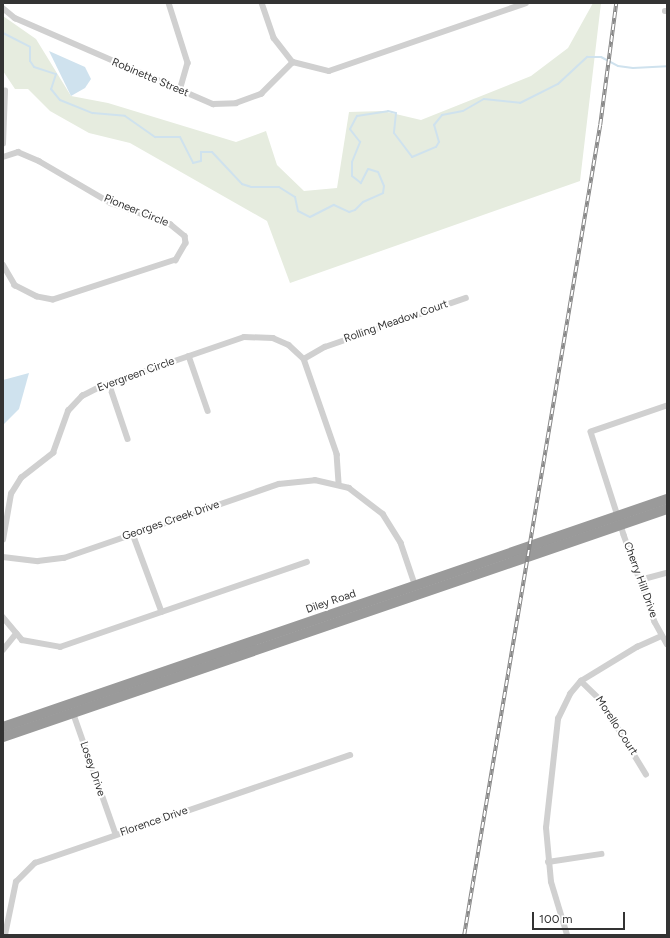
<!DOCTYPE html>
<html>
<head>
<meta charset="utf-8">
<style>
	body { margin:0 }
	#map { position:relative; width:670px; height:938px; overflow:hidden; background:#fff; font-family:Figtree,sans-serif }
	div>[style] { position:absolute }
	.green>* { inset:0; background:#e6ecdf }
	.water>* { inset:0; background:#cfe2ee }
	.stream>* { height:2px; margin:-1px; padding:0 1px; transform-origin:1px; border-radius:1px; background:#cfe2ee }
	.street>* { height:5.5px; margin:-2.75px; padding:0 2.75px; transform-origin:2.75px; border-radius:2.75px; background:#d0d0d0 }
	.highway>* { height:10px; margin:-5px; padding:0 5px; transform-origin:5px; border-radius:5px; background:#9a9a9a }
	.rail>* { height:3.5px; margin-top:-1.75px; transform-origin:0; background:repeating-linear-gradient(90deg,#fff 0 6px,#888 0 12px); box-sizing:border-box; border-block:1px solid #888 }
	span { translate:-50% -50%; white-space:nowrap; text-align:center; line-height:1.15; -webkit-text-stroke:4px #fff; paint-order:stroke }
	.street-label { font-size:11px; color:#333 }
	.frame { position:absolute; inset:0; border:4px solid #333; pointer-events:none }
	.scale { position:absolute; left:532px; top:912px; width:93px; height:18px; box-sizing:border-box; border:2px solid #333; border-top:0; padding-left:5px; font-size:12px; line-height:14px; white-space:nowrap; color:#333; -webkit-text-stroke:3px #fff; paint-order:stroke }
</style>
</head>
<body>
<div id="map">
	<div class="green">
		<i style="clip-path:polygon(593px 3px,601px 3px,580px 181px,290px 283px,267px 221px,130px 143px,89px 133px,50px 111px,28px 89px,15px 89px,3px 71px,3px 16px,36px 39px,71px 96px,108px 103px,236px 142px,266px 131px,277px 165px,304px 191px,337px 188px,349px 112px,383px 111px,421px 120px,531px 76px,568px 48px)"></i>
	</div>
	<div class="water">
		<i style="clip-path:polygon(49px 51px,85px 67px,91px 79px,85px 88px,71px 96px)"></i>
		<i style="clip-path:polygon(29px 373px,19px 409px,3px 425px,3px 380px)"></i>
	</div>
	<div class="stream">
		<i style="left:3px;top:33px;width:30px;rotate:27deg"></i>
		<i style="left:30px;top:47px;width:14px;rotate:90deg"></i>
		<i style="left:30px;top:61px;width:7px;rotate:56deg"></i>
		<i style="left:34px;top:67px;width:23px;rotate:18deg"></i>
		<i style="left:56px;top:74px;width:16px;rotate:108deg"></i>
		<i style="left:51px;top:89px;width:14px;rotate:51deg"></i>
		<i style="left:60px;top:100px;width:35px;rotate:22deg"></i>
		<i style="left:93px;top:113px;width:32px;rotate:5deg"></i>
		<i style="left:125px;top:116px;width:37px;rotate:35deg"></i>
		<i style="left:155px;top:137px;width:25px"></i>
		<i style="left:180px;top:137px;width:29px;rotate:63deg"></i>
		<i style="left:193px;top:163px;width:8px;rotate:-14deg"></i>
		<i style="left:201px;top:161px;width:9px;rotate:-90deg"></i>
		<i style="left:201px;top:152px;width:11px"></i>
		<i style="left:212px;top:152px;width:44px;rotate:46.8deg"></i>
		<i style="left:242px;top:184px;width:9px;rotate:18deg"></i>
		<i style="left:251px;top:187px;width:28px"></i>
		<i style="left:279px;top:187px;width:19px;rotate:32deg"></i>
		<i style="left:295px;top:197px;width:14px;rotate:78deg"></i>
		<i style="left:298px;top:211px;width:13px;rotate:27deg"></i>
		<i style="left:310px;top:217px;width:27px;rotate:-27deg"></i>
		<i style="left:334px;top:205px;width:17px;rotate:25deg"></i>
		<i style="left:349px;top:212px;width:6px;rotate:-18deg"></i>
		<i style="left:355px;top:210px;width:11px;rotate:-45deg"></i>
		<i style="left:363px;top:202px;width:22px;rotate:-24deg"></i>
		<i style="left:383px;top:193px;width:7px;rotate:-82deg"></i>
		<i style="left:384px;top:186px;width:15px;rotate:-113deg"></i>
		<i style="left:378px;top:172px;width:10px;rotate:-163deg"></i>
		<i style="left:368px;top:169px;width:16px;rotate:117deg"></i>
		<i style="left:361px;top:183px;width:11px;rotate:-142deg"></i>
		<i style="left:352px;top:176px;width:14px;rotate:-90deg"></i>
		<i style="left:352px;top:162px;width:22px;rotate:-68deg"></i>
		<i style="left:360px;top:142px;width:16px;rotate:-128deg"></i>
		<i style="left:350px;top:129px;width:15px;rotate:-62deg"></i>
		<i style="left:357px;top:116px;width:31px;rotate:-9deg"></i>
		<i style="left:388px;top:111px;width:8px;rotate:14deg"></i>
		<i style="left:396px;top:113px;width:20px;rotate:96deg"></i>
		<i style="left:394px;top:133px;width:30px;rotate:53deg"></i>
		<i style="left:412px;top:157px;width:26px;rotate:-23deg"></i>
		<i style="left:436px;top:147px;width:6px;rotate:-59deg"></i>
		<i style="left:439px;top:142px;width:18px;rotate:-106deg"></i>
		<i style="left:434px;top:125px;width:13px;rotate:-51deg"></i>
		<i style="left:442px;top:115px;width:21px;rotate:-11deg"></i>
		<i style="left:463px;top:111px;width:24px;rotate:-30deg"></i>
		<i style="left:484px;top:99px;width:36px;rotate:6deg"></i>
		<i style="left:520px;top:103px;width:42px;rotate:-26.6deg"></i>
		<i style="left:558px;top:84px;width:40px;rotate:-43deg"></i>
		<i style="left:587px;top:57px;width:14px"></i>
		<i style="left:601px;top:57px;width:19px;rotate:28deg"></i>
		<i style="left:618px;top:66px;width:15px;rotate:8deg"></i>
		<i style="left:633px;top:68px;width:34px;rotate:-3deg"></i>
	</div>
	<div class="street">
		<i style="left:169px;top:3px;width:63px;rotate:72.4deg"></i>
		<i style="left:188px;top:63px;width:29px;rotate:106deg"></i>
		<i style="left:262px;top:3px;width:37px;rotate:71deg"></i>
		<i style="left:274px;top:38px;width:31px;rotate:52deg"></i>
		<i style="left:293px;top:62px;width:37px;rotate:14deg"></i>
		<i style="left:329px;top:71px;width:208px;rotate:-19deg"></i>
		<i style="left:3px;top:8px;width:16px;rotate:40deg"></i>
		<i style="left:15px;top:18px;width:216px;rotate:23.5deg"></i>
		<i style="left:213px;top:104px;width:23px;rotate:-2deg"></i>
		<i style="left:236px;top:103px;width:27px;rotate:-20deg"></i>
		<i style="left:261px;top:94px;width:45px;rotate:-45deg"></i>
		<i style="left:665px;top:11px;width:2px"></i>
		<i style="left:3px;top:144px;width:53px;rotate:-87.8deg"></i>
		<i style="left:3px;top:157px;width:16px;rotate:-18deg"></i>
		<i style="left:18px;top:152px;width:23px;rotate:23deg"></i>
		<i style="left:39px;top:161px;width:83px;rotate:30.3deg"></i>
		<i style="left:111px;top:203px;width:63px;rotate:19.6deg"></i>
		<i style="left:170px;top:224px;width:19px;rotate:39deg"></i>
		<i style="left:185px;top:236px;width:7px;rotate:82deg"></i>
		<i style="left:186px;top:243px;width:20px;rotate:120deg"></i>
		<i style="left:176px;top:260px;width:129px;rotate:162deg"></i>
		<i style="left:53px;top:300px;width:16px;rotate:-169deg"></i>
		<i style="left:37px;top:297px;width:25px;rotate:-153deg"></i>
		<i style="left:15px;top:286px;width:24px;rotate:-120deg"></i>
		<i style="left:189px;top:356px;width:58px;rotate:70.9deg"></i>
		<i style="left:304px;top:359px;width:24px;rotate:-30deg"></i>
		<i style="left:325px;top:347px;width:149px;rotate:-19.2deg"></i>
		<i style="left:109px;top:383px;width:59px;rotate:71.3deg"></i>
		<i style="left:667px;top:406px;width:80px;rotate:161.1deg"></i>
		<i style="left:591px;top:432px;width:108px;rotate:72.2deg"></i>
		<i style="left:624px;top:535px;width:92px;rotate:70.4deg"></i>
		<i style="left:655px;top:622px;width:25px;rotate:61deg"></i>
		<i style="left:133px;top:534px;width:83px;rotate:69.6deg"></i>
		<i style="left:3px;top:540px;width:47px;rotate:-80.1deg"></i>
		<i style="left:11px;top:494px;width:19px;rotate:-58deg"></i>
		<i style="left:21px;top:478px;width:41px;rotate:-38deg"></i>
		<i style="left:53px;top:453px;width:45px;rotate:-70.3deg"></i>
		<i style="left:68px;top:411px;width:21px;rotate:-47deg"></i>
		<i style="left:82px;top:396px;width:22px;rotate:-27deg"></i>
		<i style="left:102px;top:386px;width:150px;rotate:-19deg"></i>
		<i style="left:244px;top:337px;width:29px;rotate:2deg"></i>
		<i style="left:273px;top:338px;width:17px;rotate:24deg"></i>
		<i style="left:289px;top:345px;width:21px;rotate:43deg"></i>
		<i style="left:304px;top:359px;width:101px;rotate:70.8deg"></i>
		<i style="left:337px;top:454px;width:30px;rotate:86deg"></i>
		<i style="left:3px;top:557px;width:35px;rotate:7deg"></i>
		<i style="left:38px;top:561px;width:26px;rotate:-7deg"></i>
		<i style="left:64px;top:558px;width:227px;rotate:-19deg"></i>
		<i style="left:279px;top:484px;width:36px;rotate:-6deg"></i>
		<i style="left:315px;top:480px;width:35px;rotate:13deg"></i>
		<i style="left:349px;top:488px;width:43px;rotate:37.4deg"></i>
		<i style="left:383px;top:514px;width:34px;rotate:58deg"></i>
		<i style="left:401px;top:543px;width:46px;rotate:71.2deg"></i>
		<i style="left:640px;top:580px;width:28px;rotate:-15deg"></i>
		<i style="left:3px;top:617px;width:30px;rotate:50deg"></i>
		<i style="left:22px;top:640px;width:39px;rotate:10deg"></i>
		<i style="left:60px;top:647px;width:261px;rotate:-19deg"></i>
		<i style="left:3px;top:650px;width:21px;rotate:-51deg"></i>
		<i style="left:581px;top:681px;width:28px;rotate:44deg"></i>
		<i style="left:601px;top:700px;width:87px;rotate:58.7deg"></i>
		<i style="left:73px;top:712px;width:129px;rotate:70.6deg"></i>
		<i style="left:548px;top:862px;width:54px;rotate:-8.6deg"></i>
		<i style="left:5px;top:935px;width:54px;rotate:-78.3deg"></i>
		<i style="left:16px;top:882px;width:27px;rotate:-45deg"></i>
		<i style="left:35px;top:863px;width:333px;rotate:-18.9deg"></i>
		<i style="left:567px;top:935px;width:55px;rotate:-106.8deg"></i>
		<i style="left:551px;top:882px;width:54px;rotate:-95.3deg"></i>
		<i style="left:546px;top:828px;width:110px;rotate:-83.7deg"></i>
		<i style="left:558px;top:719px;width:28px;rotate:-64deg"></i>
		<i style="left:570px;top:694px;width:17px;rotate:-50deg"></i>
		<i style="left:581px;top:681px;width:66px;rotate:-31.3deg"></i>
		<i style="left:637px;top:647px;width:27px;rotate:-24deg"></i>
	</div>
	<div class="highway">
		<i style="left:3px;top:727px;width:702px;rotate:-18.95deg"></i>
		<i style="left:3px;top:737px;width:702px;rotate:-18.95deg"></i>
	</div>
	<div class="rail">
		<i style="left:464px;top:935px;width:821px;rotate:-80.47deg"></i>
		<i style="left:600px;top:125px;width:123px;rotate:-82.5deg"></i>
	</div>
	<div class="street-label">
		<span style="left:150px;top:78px;rotate:23deg">Robinette Street</span>
		<span style="left:136px;top:211px;rotate:22deg">Pioneer Circle</span>
		<span style="left:396px;top:322px;rotate:-19deg">Rolling Meadow Court</span>
		<span style="left:136px;top:375px;rotate:-20deg">Evergreen Circle</span>
		<span style="left:171px;top:521px;rotate:-19deg">Georges Creek Drive</span>
		<span style="left:640px;top:580px;rotate:70deg">Cherry Hill Drive</span>
		<span style="left:331px;top:602px;rotate:-19deg">Diley Road</span>
		<span style="left:616px;top:726px;rotate:57deg">Morello Court</span>
		<span style="left:92px;top:769px;rotate:71deg">Losey Drive</span>
		<span style="left:154px;top:822px;rotate:-19deg">Florence Drive</span>
	</div>
	<div class="frame"></div>
	<div class="scale">100 m</div>
</div>
</body>
</html>
